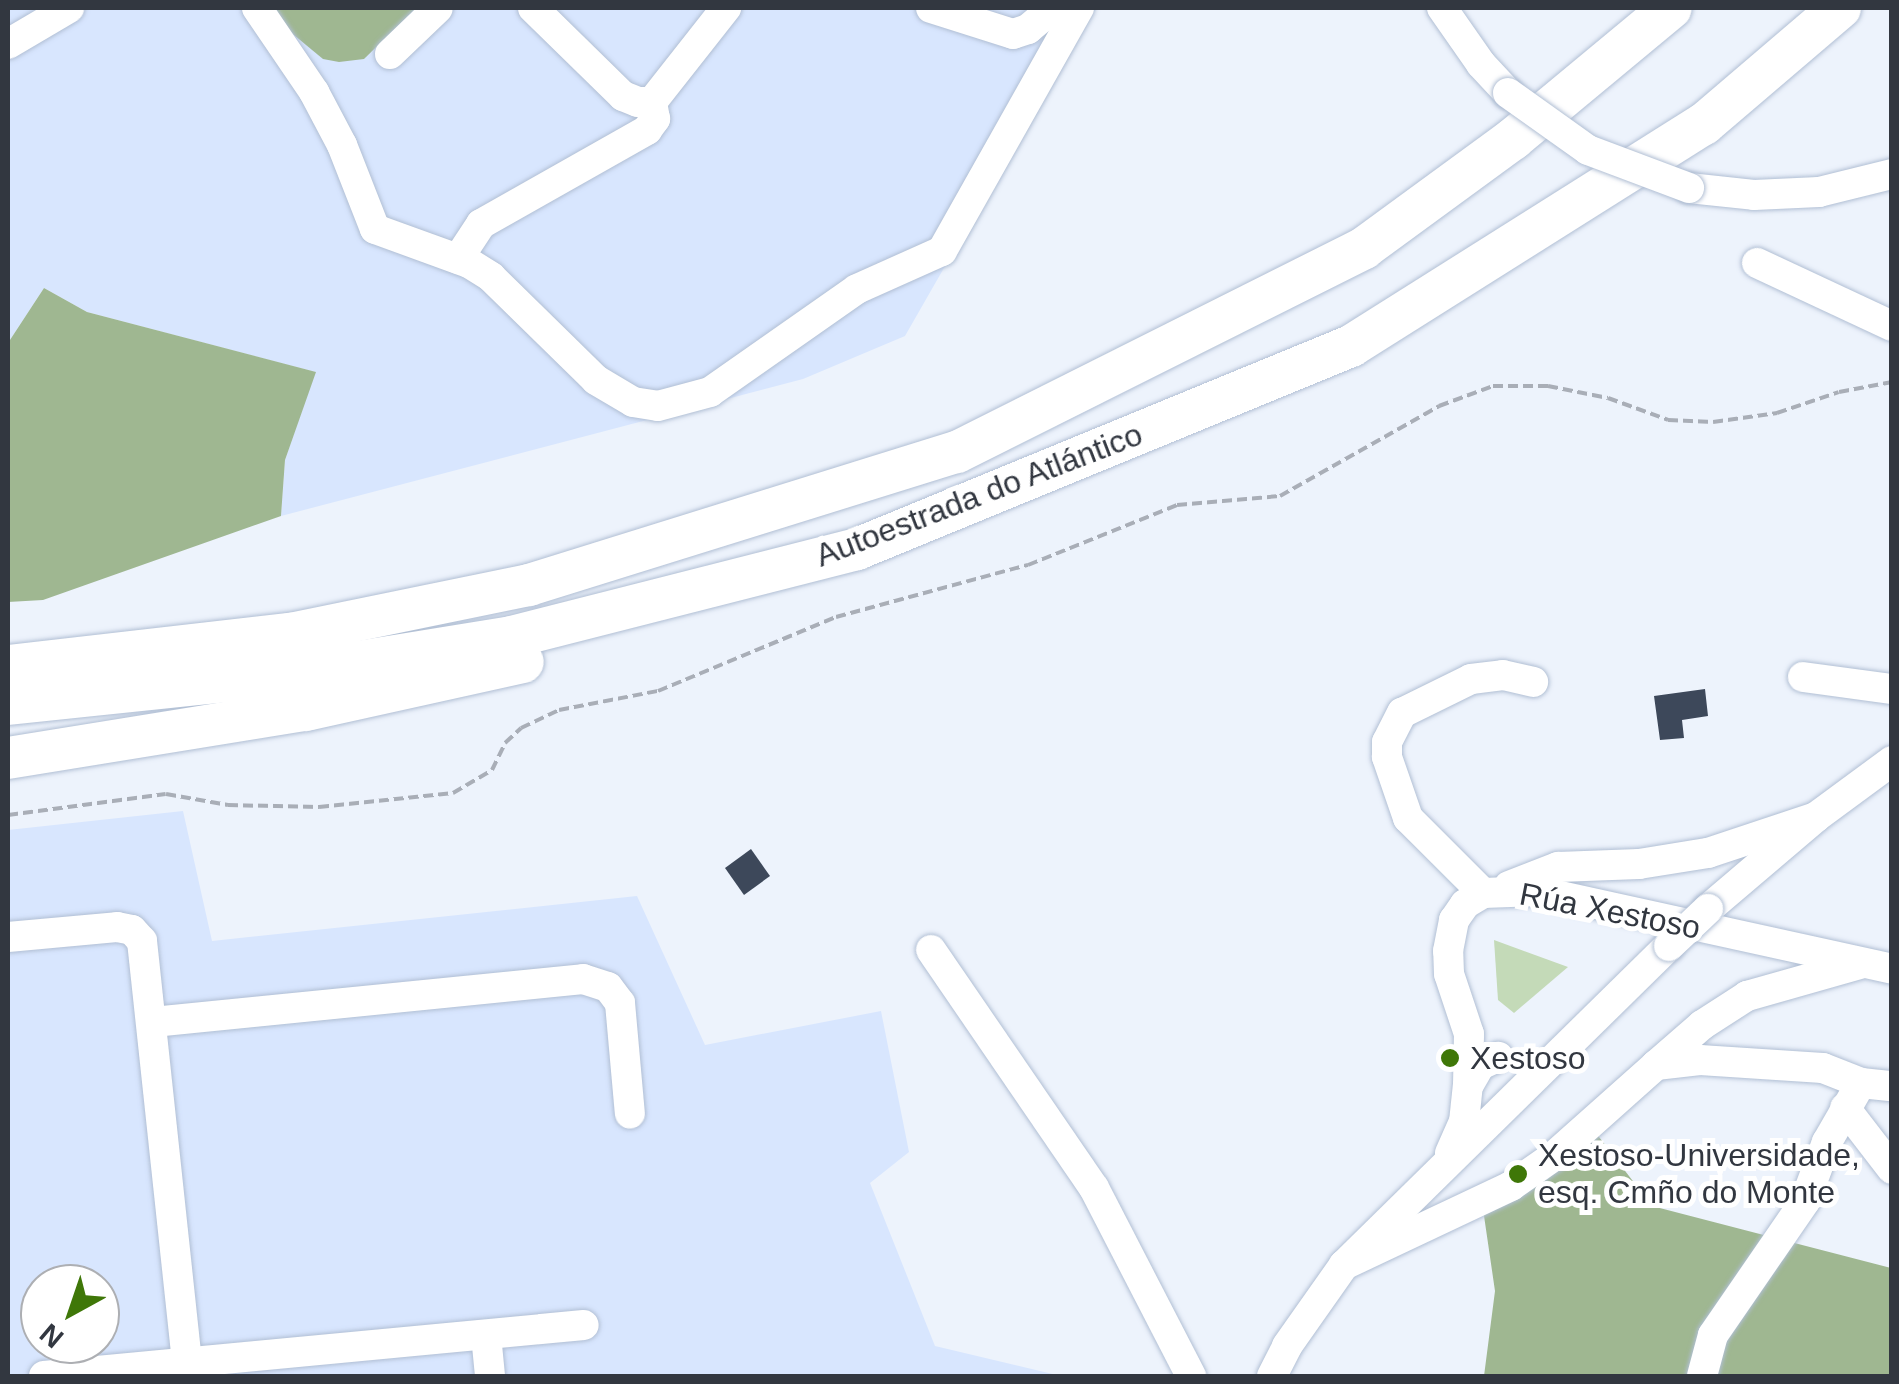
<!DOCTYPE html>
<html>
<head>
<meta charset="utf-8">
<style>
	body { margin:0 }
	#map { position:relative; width:1899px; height:1384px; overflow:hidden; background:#edf3fc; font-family:Arial,sans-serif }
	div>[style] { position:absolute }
	.built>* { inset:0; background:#d8e6fe }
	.green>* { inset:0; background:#c4dab8 }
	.forest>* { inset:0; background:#9fb791 }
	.building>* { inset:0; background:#3d485a }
	.path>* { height:4px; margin-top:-2px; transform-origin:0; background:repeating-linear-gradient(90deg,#a9aeb7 0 10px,transparent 0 15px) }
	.roads { filter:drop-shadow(0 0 2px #b1bfd4) drop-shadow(0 0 2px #b1bfd4) }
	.minor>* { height:30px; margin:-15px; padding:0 15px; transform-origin:15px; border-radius:15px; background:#fff }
	.highway>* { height:42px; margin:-21px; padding:0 21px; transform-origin:21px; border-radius:21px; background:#fff }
	.bridges { filter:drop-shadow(0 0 2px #b1bfd4) drop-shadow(0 0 2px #b1bfd4) }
	.minor-bridge>* { height:30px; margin:-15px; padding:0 15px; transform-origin:15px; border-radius:15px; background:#fff }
	.dots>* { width:28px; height:28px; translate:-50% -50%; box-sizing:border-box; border:5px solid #fff; border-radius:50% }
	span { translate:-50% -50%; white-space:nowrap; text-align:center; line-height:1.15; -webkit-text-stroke:10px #fff; paint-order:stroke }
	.street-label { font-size:32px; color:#323740 }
	.poi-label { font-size:32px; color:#323740 }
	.left { translate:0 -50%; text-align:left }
	.frame { position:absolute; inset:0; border:10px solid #323740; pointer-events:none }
	.north { position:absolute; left:20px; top:1264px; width:100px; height:100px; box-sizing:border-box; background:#fff; border:2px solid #adafb3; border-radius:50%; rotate:220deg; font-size:28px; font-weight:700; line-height:40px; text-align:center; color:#323740 }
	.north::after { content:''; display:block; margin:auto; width:35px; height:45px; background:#3f7708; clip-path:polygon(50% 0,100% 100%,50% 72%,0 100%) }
</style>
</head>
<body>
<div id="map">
	<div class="built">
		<i style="clip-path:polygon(8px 8px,1100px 8px,1090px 13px,905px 336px,803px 379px,281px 516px,285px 460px,315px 372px,87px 312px,44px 288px,8px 343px)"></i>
		<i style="clip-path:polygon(evenodd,183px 811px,212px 941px,637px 896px,705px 1045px,881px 1011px,909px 1152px,870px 1183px,935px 1346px,1061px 1376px,8px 1376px,8px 830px,183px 811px,40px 1284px,100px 1284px,100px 1344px,40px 1344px,40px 1284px)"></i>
	</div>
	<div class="green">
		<i style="clip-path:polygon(1494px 940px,1568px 967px,1514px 1013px,1498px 1000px)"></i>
	</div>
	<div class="forest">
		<i style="clip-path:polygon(270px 8px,416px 8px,364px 59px,339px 62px,323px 59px,283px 26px)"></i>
		<i style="clip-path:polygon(44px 288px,87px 312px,316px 372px,285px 460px,281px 516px,43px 600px,8px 602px,8px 343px)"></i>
		<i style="clip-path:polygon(1586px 1120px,1652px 1206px,1891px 1268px,1891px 1376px,1484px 1376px,1495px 1291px,1483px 1209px,1548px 1179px)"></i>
	</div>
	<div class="building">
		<i style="clip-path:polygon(1705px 689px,1708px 716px,1682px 720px,1684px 738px,1660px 740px,1654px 696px)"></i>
		<i style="clip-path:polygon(751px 849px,770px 876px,744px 895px,725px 868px)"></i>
	</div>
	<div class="path">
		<i style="left:8px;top:815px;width:159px;rotate:-7.6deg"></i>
		<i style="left:166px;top:794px;width:63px;rotate:10.1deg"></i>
		<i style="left:228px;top:805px;width:91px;rotate:1.3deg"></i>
		<i style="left:319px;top:807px;width:135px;rotate:-6deg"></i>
		<i style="left:453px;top:793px;width:45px;rotate:-30.5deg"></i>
		<i style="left:492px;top:770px;width:30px;rotate:-64deg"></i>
		<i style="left:505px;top:743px;width:22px;rotate:-43deg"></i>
		<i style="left:521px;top:728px;width:42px;rotate:-25.3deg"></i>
		<i style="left:559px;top:710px;width:101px;rotate:-10.9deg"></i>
		<i style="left:658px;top:691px;width:193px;rotate:-22.6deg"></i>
		<i style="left:836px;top:617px;width:199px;rotate:-15.2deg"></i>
		<i style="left:1028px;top:565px;width:161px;rotate:-21.9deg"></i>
		<i style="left:1177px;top:505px;width:103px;rotate:-5deg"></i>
		<i style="left:1280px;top:496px;width:183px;rotate:-29.5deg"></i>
		<i style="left:1439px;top:406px;width:58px;rotate:-20.3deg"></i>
		<i style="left:1493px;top:386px;width:55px"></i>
		<i style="left:1548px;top:386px;width:61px;rotate:11.3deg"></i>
		<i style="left:1608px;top:398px;width:64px;rotate:20.1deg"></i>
		<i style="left:1668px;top:420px;width:45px;rotate:2.5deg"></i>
		<i style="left:1713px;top:422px;width:65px;rotate:-8deg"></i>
		<i style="left:1777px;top:413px;width:65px;rotate:-18.7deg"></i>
		<i style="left:1839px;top:392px;width:54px;rotate:-10.7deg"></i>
	</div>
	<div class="roads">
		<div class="minor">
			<i style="left:257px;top:8px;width:102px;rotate:55.8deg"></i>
			<i style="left:314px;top:92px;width:60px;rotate:62.2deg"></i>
			<i style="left:342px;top:145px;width:90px;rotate:68.6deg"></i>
			<i style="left:375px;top:229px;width:100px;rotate:19.9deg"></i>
			<i style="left:469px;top:263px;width:26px;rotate:32deg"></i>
			<i style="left:491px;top:277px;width:147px;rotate:44.4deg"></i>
			<i style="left:596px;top:380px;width:43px;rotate:30.7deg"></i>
			<i style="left:633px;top:402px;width:25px;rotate:9deg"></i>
			<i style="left:658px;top:406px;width:54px;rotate:-15.1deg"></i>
			<i style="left:710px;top:392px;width:179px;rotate:-35deg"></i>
			<i style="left:857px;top:289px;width:93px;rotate:-24.1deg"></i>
			<i style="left:942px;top:251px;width:279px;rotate:-60.6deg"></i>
			<i style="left:533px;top:8px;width:126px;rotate:44.4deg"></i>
			<i style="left:623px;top:96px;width:16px;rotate:22deg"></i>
			<i style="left:638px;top:102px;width:14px"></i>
			<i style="left:652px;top:102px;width:120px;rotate:-51.8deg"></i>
			<i style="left:931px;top:8px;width:86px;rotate:17.6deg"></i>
			<i style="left:1013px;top:34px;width:16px;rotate:-18deg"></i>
			<i style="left:1028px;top:29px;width:33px;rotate:-40deg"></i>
			<i style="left:1442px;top:8px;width:68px;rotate:55.1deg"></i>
			<i style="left:1481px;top:64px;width:40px;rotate:47deg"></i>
			<i style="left:8px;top:44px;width:71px;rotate:-30.5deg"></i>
			<i style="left:390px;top:54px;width:66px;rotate:-43.8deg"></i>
			<i style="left:1689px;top:188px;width:65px;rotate:6.1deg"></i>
			<i style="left:1754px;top:195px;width:65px;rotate:-2.6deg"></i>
			<i style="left:1819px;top:192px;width:75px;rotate:-13.9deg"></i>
			<i style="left:458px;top:259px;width:42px;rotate:-56.7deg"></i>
			<i style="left:481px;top:224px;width:191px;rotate:-29.5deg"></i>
			<i style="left:647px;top:130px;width:14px;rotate:-54deg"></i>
			<i style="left:655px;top:119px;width:17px;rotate:-100deg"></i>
			<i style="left:1757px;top:263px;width:149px;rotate:25deg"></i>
			<i style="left:1803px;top:677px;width:90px;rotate:7.7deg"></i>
			<i style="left:1509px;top:886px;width:53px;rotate:-21.2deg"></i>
			<i style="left:1558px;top:867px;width:81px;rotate:-2.1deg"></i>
			<i style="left:1639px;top:864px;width:70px;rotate:-9.1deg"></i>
			<i style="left:1708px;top:853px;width:114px;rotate:-18.4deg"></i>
			<i style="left:1483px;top:893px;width:106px;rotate:-135deg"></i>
			<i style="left:1408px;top:818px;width:65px;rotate:-109deg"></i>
			<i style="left:1387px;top:757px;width:15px;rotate:-90deg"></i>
			<i style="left:1387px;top:742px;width:33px;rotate:-63deg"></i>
			<i style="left:1402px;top:713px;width:77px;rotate:-26.2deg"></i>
			<i style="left:1471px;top:679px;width:32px;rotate:-7deg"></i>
			<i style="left:1503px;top:675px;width:31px;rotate:13deg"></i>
			<i style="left:1708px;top:909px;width:142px;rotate:-40.4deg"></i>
			<i style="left:1816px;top:817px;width:94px;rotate:-36.4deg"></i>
			<i style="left:8px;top:937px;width:109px;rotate:-5.2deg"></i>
			<i style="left:117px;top:927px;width:15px;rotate:11deg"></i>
			<i style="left:132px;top:930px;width:15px;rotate:48deg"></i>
			<i style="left:142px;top:941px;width:425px;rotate:83.9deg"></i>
			<i style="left:931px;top:950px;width:288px;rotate:55.6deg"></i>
			<i style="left:1094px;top:1188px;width:212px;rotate:62.7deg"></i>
			<i style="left:153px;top:1022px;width:432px;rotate:-5.7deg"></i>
			<i style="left:583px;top:979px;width:26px;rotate:18deg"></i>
			<i style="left:608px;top:987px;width:20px;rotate:53deg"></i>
			<i style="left:620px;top:1003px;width:111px;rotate:84.9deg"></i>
			<i style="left:1656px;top:1065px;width:61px;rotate:-41deg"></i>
			<i style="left:1702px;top:1025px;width:54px;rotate:-32.8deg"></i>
			<i style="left:1747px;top:996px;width:117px;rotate:-15.8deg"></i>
			<i style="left:1468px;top:1086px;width:52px;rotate:-88.9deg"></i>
			<i style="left:1469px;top:1034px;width:63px;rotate:-108.4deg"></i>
			<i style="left:1449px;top:974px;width:23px;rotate:-92deg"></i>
			<i style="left:1448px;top:951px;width:32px;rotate:-79deg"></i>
			<i style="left:1454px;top:920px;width:19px;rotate:-55deg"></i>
			<i style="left:1465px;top:904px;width:21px;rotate:-31deg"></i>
			<i style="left:1483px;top:893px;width:55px;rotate:-2.1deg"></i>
			<i style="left:1538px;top:891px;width:362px;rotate:12.4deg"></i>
			<i style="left:1845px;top:1108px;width:77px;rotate:52.4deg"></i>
			<i style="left:1450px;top:1153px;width:34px;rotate:-66deg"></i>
			<i style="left:1464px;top:1122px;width:36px;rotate:-84deg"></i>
			<i style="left:1468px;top:1086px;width:24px;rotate:-60deg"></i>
			<i style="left:1480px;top:1065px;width:20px;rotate:-24deg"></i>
			<i style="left:1344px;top:1265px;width:185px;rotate:-25.3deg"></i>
			<i style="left:1511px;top:1186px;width:52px;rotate:-34.9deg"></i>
			<i style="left:1554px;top:1156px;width:137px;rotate:-41.7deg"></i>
			<i style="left:1656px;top:1065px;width:44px;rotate:-6.5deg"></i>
			<i style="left:1700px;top:1060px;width:123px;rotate:3.7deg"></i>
			<i style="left:1823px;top:1068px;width:41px;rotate:21.5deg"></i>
			<i style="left:1861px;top:1083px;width:31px;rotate:6deg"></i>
			<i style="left:486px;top:1335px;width:41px;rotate:84.4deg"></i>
			<i style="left:44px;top:1376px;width:542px;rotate:-5.4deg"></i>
			<i style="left:1272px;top:1376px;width:34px;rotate:-63deg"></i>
			<i style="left:1287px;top:1346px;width:99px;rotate:-54.9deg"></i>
			<i style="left:1344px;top:1265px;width:455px;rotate:-44.5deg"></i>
			<i style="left:1702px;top:1376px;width:42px;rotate:-75deg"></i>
			<i style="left:1713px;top:1335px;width:163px;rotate:-55.5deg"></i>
			<i style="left:1805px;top:1201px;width:63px;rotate:-69.6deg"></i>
			<i style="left:1827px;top:1142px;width:68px;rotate:-60deg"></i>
		</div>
		<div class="highway">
			<i style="left:8px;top:666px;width:284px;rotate:-6.5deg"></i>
			<i style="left:290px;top:634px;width:244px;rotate:-11.6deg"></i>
			<i style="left:529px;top:585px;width:448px;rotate:-17.3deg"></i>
			<i style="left:957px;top:452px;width:455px;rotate:-26.6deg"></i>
			<i style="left:1364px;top:248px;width:185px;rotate:-36.2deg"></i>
			<i style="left:1513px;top:139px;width:205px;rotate:-39.7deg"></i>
			<i style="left:8px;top:704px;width:258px;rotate:-6deg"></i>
			<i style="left:265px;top:677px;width:250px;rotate:-9.2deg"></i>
			<i style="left:512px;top:637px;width:356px;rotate:-14.3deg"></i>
			<i style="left:857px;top:549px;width:534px;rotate:-22.34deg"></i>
			<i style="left:1351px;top:346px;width:417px;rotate:-32.2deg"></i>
			<i style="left:1704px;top:124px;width:179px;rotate:-40.5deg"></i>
			<i style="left:8px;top:758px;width:302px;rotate:-9.2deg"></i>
			<i style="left:306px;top:710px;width:222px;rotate:-12.5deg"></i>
		</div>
	</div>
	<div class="bridges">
		<div class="minor-bridge">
			<i style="left:1508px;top:93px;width:98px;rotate:35.5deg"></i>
			<i style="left:1588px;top:150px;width:108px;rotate:20.6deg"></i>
			<i style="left:1669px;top:946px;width:54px;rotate:-43.5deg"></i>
		</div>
	</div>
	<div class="dots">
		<i style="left:1450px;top:1058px;background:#3f7708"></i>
		<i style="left:1518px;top:1174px;background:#3f7708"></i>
	</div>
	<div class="street-label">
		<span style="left:979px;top:495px;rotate:-21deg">Autoestrada do Atlántico</span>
		<span style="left:1610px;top:911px;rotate:11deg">Rúa Xestoso</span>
	</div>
	<div class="poi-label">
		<span class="left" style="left:1470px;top:1058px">Xestoso</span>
		<span class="left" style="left:1538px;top:1174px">Xestoso-Universidade,<br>esq. Cmño do Monte</span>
	</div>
	<div class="frame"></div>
	<div class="north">N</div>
</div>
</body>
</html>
